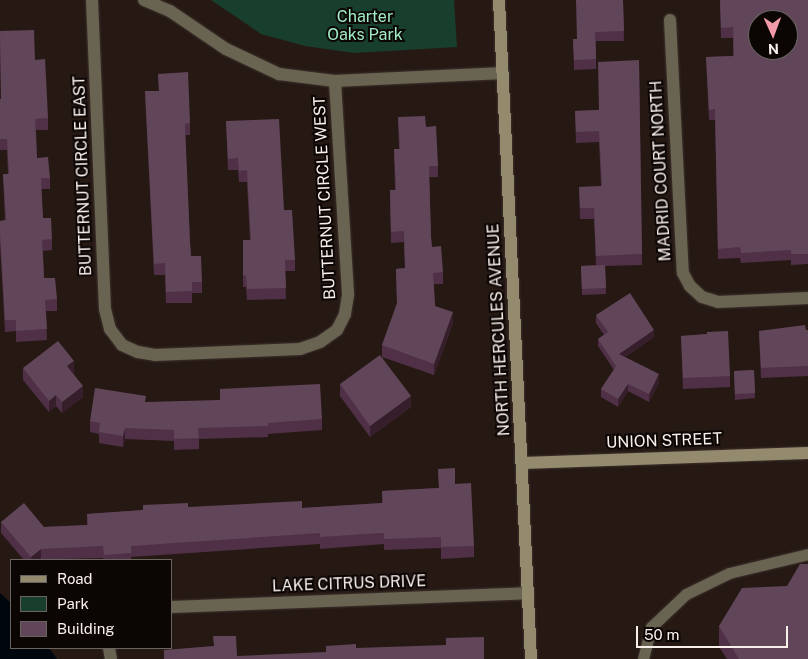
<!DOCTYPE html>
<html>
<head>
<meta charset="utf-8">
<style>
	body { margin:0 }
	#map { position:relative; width:808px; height:659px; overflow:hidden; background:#261914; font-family:"Public Sans",sans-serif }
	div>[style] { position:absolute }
	.green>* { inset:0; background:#183f2d }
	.water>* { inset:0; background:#00060e }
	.roads { filter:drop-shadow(0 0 1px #3f332e) drop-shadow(0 0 1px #3f332e) }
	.lane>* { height:11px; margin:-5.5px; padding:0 5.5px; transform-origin:5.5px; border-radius:5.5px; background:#696351 }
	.street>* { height:12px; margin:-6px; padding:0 6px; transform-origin:6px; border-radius:6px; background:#696351 }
	.secondary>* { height:12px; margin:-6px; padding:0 6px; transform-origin:6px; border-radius:6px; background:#948b6e }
	.wall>* { inset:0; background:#4f3047 }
	.shaded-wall>* { inset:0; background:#371e2b }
	.building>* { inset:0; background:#614559 }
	span { translate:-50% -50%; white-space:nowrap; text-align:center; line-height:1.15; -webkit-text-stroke:4px #0b0604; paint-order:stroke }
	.park-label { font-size:16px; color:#a0edc6 }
	.street-label { font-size:16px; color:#f9f0ec }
	.legend { position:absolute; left:10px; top:559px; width:162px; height:90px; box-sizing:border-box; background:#0b0604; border:1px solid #6a6461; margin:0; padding:6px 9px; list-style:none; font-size:15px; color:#f9f0ec }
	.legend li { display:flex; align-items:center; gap:10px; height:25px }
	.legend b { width:25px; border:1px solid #6a6461 }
	.north { position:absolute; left:748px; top:10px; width:50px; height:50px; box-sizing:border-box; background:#0b0604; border:1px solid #6a6461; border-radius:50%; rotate:178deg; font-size:14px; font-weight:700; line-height:20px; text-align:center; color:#f9f0ec }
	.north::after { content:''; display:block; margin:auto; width:18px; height:22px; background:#f39aa9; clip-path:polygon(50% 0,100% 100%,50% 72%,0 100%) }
	.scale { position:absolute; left:636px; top:626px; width:152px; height:22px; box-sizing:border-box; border:2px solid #f9f0ec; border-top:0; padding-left:6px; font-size:15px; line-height:18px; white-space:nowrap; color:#f9f0ec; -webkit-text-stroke:4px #0b0604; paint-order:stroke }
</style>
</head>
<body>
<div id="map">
	<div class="green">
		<i style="clip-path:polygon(211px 0,454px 0,457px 47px,354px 53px,305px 46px,261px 34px)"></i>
	</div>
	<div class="water">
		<i style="clip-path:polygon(0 593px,11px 603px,11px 648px,49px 648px,57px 659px,0 659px)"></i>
	</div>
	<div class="roads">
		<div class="lane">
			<i style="left:643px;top:659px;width:33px;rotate:-76deg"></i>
			<i style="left:651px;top:627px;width:48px;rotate:-43.3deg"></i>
			<i style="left:686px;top:594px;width:48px;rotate:-26deg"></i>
			<i style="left:729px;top:573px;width:81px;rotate:-13.5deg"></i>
		</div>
		<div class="street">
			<i style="left:92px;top:0;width:309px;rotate:87.6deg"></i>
			<i style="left:105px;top:309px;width:21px;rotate:76deg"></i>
			<i style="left:110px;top:329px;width:20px;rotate:53deg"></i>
			<i style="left:122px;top:345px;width:17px;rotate:24deg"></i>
			<i style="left:138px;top:352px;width:17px;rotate:10deg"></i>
			<i style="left:155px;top:355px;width:145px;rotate:-2.4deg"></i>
			<i style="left:300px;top:349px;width:21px;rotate:-19deg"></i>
			<i style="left:320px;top:342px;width:21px;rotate:-35deg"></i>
			<i style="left:337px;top:330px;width:18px;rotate:-63deg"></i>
			<i style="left:345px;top:314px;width:20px;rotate:-81deg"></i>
			<i style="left:348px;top:294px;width:213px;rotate:-93.5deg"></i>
			<i style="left:144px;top:0;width:28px;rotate:23deg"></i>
			<i style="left:170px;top:11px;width:68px;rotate:34.2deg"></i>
			<i style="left:226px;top:49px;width:59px;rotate:25.3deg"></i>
			<i style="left:279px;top:74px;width:56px;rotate:7.1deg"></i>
			<i style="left:335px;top:81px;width:168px;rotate:-2.7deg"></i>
			<i style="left:670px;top:20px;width:253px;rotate:87.1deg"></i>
			<i style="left:683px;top:273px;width:15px;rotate:62deg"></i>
			<i style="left:690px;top:286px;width:16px;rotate:43deg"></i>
			<i style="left:702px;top:297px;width:17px;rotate:17deg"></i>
			<i style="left:718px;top:302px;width:90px;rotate:-2.5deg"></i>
			<i style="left:171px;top:607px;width:357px;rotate:-2.2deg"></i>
			<i style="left:109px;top:648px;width:11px;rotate:80deg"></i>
		</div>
		<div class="secondary">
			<i style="left:499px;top:0;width:660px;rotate:87.22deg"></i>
			<i style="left:522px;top:463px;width:286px;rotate:-2deg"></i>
		</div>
	</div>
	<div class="wall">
		<i style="clip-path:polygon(623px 0,624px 41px,596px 41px,596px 69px,574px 70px,573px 39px,577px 39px)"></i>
		<i style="clip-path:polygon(720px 0,808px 0,808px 264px,791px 265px,791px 260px,741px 263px,740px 258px,718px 259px,715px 120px,709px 120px,706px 57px,733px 56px,733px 38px,721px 38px)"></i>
		<i style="clip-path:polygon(0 31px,35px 60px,48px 118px,48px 130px,36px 130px,37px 158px,50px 178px,50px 189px,41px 189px,43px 218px,52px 239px,52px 250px,43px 251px,44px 278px,57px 299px,57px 311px,46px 311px,47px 340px,16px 342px,16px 331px,5px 332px,0 243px,0 221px,5px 220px,3px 174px,8px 174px,7px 150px,0 150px,0 99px,1px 99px)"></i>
		<i style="clip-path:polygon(639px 60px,642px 265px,605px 266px,606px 294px,582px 295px,581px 266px,596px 265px,594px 219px,580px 219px,579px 187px,601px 186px,599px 142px,576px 143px,575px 111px,599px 110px)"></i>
		<i style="clip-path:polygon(158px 74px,190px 123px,190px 135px,185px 135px,190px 243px,191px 256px,202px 282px,202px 293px,192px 293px,192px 303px,166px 303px,165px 275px,154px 275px,145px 91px,159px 91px)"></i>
		<i style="clip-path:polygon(398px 117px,426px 127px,438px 166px,438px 177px,429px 177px,431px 237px,432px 247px,443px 272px,443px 284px,434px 284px,435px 306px,453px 323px,434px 375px,382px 357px,382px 345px,397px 305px,396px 269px,405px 268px,404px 242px,391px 243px,390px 190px,395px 190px,394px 149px,399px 149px)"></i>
		<i style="clip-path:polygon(226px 121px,284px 210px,295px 260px,295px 271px,285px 271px,286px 299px,247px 300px,246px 287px,243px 287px,243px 240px,250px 240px,247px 182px,239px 182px,238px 170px,228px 170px)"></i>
		<i style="clip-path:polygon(596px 315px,654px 337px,625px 357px,659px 382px,649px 402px,628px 391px,618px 407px,601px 397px,601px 389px,614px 370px,598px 346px,598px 339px,604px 335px,596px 323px)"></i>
		<i style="clip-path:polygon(806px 330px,808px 330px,808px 381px,808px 376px,761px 378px,759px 331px)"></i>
		<i style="clip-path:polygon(707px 334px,730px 376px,730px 387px,683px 389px,681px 336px)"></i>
		<i style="clip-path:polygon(23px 368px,74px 372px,73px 373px,83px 397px,62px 413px,56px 406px,49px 412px,23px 380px)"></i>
		<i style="clip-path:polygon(754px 370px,755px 398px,735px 400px,734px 371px)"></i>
		<i style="clip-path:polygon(340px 384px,411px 407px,370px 437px,340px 396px)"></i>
		<i style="clip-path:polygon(146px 402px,322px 419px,322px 430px,268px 434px,268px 437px,199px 439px,199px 449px,174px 450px,174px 441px,125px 439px,123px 447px,99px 443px,99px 434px,90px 432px,90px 421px)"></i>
		<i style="clip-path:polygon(438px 469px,455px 484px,474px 546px,474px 557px,441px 559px,441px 548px,384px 550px,384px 544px,320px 549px,320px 544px,131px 557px,131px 560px,103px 560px,103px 558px,24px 560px,1px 533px,1px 522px,44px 527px,87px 525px,87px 514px,188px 507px,302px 508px,382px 503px,382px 491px,439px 488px)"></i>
		<i style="clip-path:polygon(787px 586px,808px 659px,727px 659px,719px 647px,719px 626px)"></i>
	</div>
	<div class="shaded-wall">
		<i style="clip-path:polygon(453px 312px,453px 323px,434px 375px,434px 364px)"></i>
		<i style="clip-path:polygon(654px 330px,654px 337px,619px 361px,619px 354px)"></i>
		<i style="clip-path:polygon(74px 361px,74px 372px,67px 378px,67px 366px)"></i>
		<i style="clip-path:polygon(659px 374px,659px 382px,649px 402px,649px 394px)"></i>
		<i style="clip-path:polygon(628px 384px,628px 391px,618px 407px,618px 399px)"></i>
		<i style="clip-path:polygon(83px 386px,83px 397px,62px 413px,62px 402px)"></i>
		<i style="clip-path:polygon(56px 395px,56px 406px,49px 412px,49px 401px)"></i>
		<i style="clip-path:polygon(411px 396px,411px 407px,370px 437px,370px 426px)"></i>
		<i style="clip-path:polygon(125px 428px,125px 439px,123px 447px,123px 436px)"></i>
		<i style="clip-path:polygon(41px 549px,41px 560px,31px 560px,31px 557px)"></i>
	</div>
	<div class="building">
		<i style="clip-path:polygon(576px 0,623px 0,624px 31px,595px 32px,596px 59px,574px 60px,573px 39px,577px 39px)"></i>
		<i style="clip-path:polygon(evenodd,720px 0,808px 0,808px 254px,791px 254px,791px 250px,741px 253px,740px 247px,718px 249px,715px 109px,709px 110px,706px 57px,734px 56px,733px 27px,721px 28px,720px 0,758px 20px,788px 20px,788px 50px,758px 50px,758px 20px)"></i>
		<i style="clip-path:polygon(34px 30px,35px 60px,45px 59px,47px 97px,48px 118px,35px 119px,37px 158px,48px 157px,50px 178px,41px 178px,43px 218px,51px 218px,52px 239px,42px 240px,44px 278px,55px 278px,57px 299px,45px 300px,47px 329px,16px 331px,16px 320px,5px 320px,0 232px,0 221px,6px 220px,3px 174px,9px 174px,7px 139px,0 139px,0 99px,1px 99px,0 31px)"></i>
		<i style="clip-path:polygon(639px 60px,642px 254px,596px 256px,594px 208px,580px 208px,579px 187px,602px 186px,599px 131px,576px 132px,575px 111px,599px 110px,598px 62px)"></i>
		<i style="clip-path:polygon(188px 72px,190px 123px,185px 124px,190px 243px,191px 256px,201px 256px,202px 282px,192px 282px,192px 291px,166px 292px,165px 263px,154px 264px,145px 91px,159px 91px,158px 74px)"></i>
		<i style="clip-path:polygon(425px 116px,426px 127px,436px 126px,438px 166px,429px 166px,431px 237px,432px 247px,441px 246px,443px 272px,433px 273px,435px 306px,453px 312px,434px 364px,382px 345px,397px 303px,396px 269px,405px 268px,404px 231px,391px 232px,390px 190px,396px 190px,394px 149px,400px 149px,398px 117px)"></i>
		<i style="clip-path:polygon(279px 119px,284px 210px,292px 210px,295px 260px,285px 260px,286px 288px,247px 289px,246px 275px,243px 276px,243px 240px,251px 240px,247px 170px,239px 171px,238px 158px,228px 159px,226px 121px)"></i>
		<i style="clip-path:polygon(605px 265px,606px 288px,582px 289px,581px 266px)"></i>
		<i style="clip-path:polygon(630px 293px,654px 330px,619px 354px,659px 374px,649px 394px,628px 384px,618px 399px,601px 389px,616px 366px,598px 339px,608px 332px,596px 315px)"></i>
		<i style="clip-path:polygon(805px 325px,806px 330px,808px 330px,808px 370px,808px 366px,761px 368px,759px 331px)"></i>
		<i style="clip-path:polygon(728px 331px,730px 376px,683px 378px,681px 336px,707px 334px,707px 332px)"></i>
		<i style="clip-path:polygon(58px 341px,74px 361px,67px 366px,83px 386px,62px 402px,56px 395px,49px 401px,23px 368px)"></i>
		<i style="clip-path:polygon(380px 355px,411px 396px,370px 426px,340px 384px)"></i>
		<i style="clip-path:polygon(754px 370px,755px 393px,735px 394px,734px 371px)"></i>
		<i style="clip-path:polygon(320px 384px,322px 419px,268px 423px,268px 426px,198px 428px,199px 438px,174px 439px,174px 430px,125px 428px,123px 436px,99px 432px,100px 423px,90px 421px,95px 388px,146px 396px,145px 402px,220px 400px,220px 389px)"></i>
		<i style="clip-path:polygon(455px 468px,455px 484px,471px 483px,474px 546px,441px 547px,441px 537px,384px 539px,384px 533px,320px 537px,320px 533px,131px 546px,131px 553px,104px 555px,103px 546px,41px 549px,31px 557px,1px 522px,24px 503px,44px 527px,88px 525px,87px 514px,143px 510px,143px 505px,188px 503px,188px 507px,302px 501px,302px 508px,383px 503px,382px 491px,439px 488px,438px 469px)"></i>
		<i style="clip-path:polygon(800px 564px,808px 564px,808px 659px,739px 659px,719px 626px,742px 588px,787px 586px)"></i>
		<i style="clip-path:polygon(213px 636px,236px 636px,237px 656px,326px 652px,326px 646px,356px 644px,356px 648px,446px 645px,446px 638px,484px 637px,484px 659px,164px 659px,164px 650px,214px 646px)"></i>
	</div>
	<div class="park-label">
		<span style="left:365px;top:26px">Charter<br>Oaks Park</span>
	</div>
	<div class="street-label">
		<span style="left:661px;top:171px;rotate:-93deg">MADRID COURT NORTH</span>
		<span style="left:83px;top:176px;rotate:-92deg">BUTTERNUT CIRCLE EAST</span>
		<span style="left:325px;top:198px;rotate:-93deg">BUTTERNUT CIRCLE WEST</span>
		<span style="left:499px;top:330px;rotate:-93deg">NORTH HERCULES AVENUE</span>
		<span style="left:664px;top:441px;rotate:-2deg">UNION STREET</span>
		<span style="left:349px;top:584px;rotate:-2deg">LAKE CITRUS DRIVE</span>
	</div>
	<ul class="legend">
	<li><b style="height:6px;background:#948b6e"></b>Road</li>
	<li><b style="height:14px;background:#183f2d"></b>Park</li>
	<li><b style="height:14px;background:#614559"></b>Building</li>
	</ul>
	<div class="north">N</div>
	<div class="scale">50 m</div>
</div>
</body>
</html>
